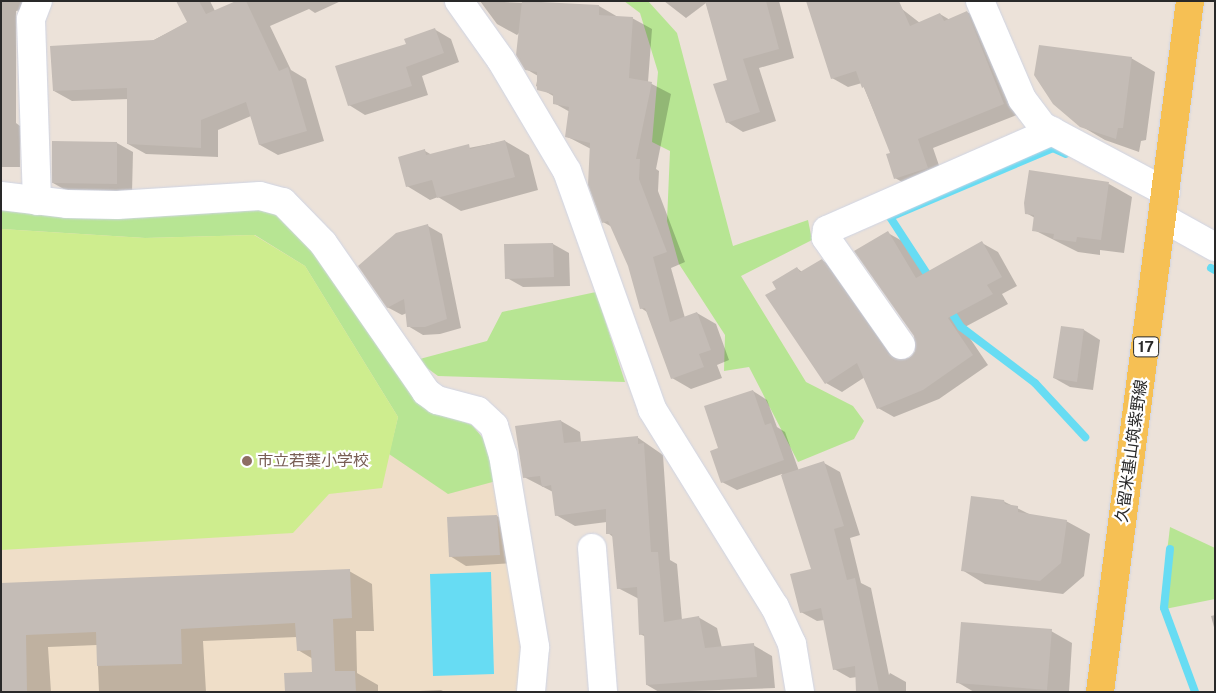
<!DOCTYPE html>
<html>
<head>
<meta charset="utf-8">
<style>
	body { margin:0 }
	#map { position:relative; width:1216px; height:693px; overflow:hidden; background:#ece2d9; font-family:"Public Sans","Noto Sans JP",sans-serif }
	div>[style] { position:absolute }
	.education>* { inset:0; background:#efdec8 }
	.green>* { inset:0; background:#b7e593 }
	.pitch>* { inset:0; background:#ceed8e }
	.water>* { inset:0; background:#67dcf3 }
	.shadow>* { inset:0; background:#0003 }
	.stream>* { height:8px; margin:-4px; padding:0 4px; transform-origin:4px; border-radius:4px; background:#67dcf3 }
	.building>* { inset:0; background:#c4bcb6 }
	.roads { filter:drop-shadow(0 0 1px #cfd4e3) drop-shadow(0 0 1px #cfd4e3) }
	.minor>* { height:28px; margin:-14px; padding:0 14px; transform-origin:14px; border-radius:14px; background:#fff }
	.major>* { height:28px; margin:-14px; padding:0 14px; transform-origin:14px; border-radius:14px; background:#f6c054 }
	.dots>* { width:14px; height:14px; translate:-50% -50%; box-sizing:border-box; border:2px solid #fff; border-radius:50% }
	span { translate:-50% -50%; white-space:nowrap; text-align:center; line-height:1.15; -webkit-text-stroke:4.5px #fff; paint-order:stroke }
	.shield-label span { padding:1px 4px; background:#fff; border:1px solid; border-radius:4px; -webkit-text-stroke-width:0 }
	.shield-label { font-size:15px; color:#292929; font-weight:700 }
	.street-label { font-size:16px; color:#292929 }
	.education-label { font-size:16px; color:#785e54 }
	.left { translate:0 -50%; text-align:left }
	.frame { position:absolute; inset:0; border:2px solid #292929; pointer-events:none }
</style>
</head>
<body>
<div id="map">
	<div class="education">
		<i style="clip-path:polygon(1px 208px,274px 213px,425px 407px,472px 425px,487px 443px,522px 646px,522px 692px,1px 692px)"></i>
	</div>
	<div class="green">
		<i style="clip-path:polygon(624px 1px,648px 1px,677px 33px,733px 246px,808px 220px,812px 240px,741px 276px,806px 382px,853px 406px,864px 421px,854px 439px,798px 462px,749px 367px,724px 371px,725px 335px,679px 264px,667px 221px,670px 151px,652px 142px,658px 72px,640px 13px)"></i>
		<i style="clip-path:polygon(249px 207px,274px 213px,315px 250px,425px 407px,472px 425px,487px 443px,500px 480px,448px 494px,389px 454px,398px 417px,305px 266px,255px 235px,145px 238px,1px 229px,1px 208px)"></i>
		<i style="clip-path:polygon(596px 292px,625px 382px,438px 376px,416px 360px,487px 341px,502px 312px)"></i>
		<i style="clip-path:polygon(1170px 527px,1215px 548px,1215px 599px,1160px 610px)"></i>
	</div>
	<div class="pitch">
		<i style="clip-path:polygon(1px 229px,145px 238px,254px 235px,305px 266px,398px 417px,382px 488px,329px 494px,293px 533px,1px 550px)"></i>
	</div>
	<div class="water">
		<i style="clip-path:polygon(491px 572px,494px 674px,433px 676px,430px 574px)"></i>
	</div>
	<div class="shadow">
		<i style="clip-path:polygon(1px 1px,48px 1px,41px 7px,16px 11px,16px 123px,20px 126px,20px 167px,1px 167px)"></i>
		<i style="clip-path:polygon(178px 1px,210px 1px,216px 13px,239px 1px,341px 1px,315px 13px,309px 9px,270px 26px,291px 70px,306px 79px,324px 141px,278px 155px,260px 145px,251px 116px,218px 130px,218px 157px,146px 154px,128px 144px,129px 99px,72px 101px,54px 91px,189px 22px)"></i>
		<i style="clip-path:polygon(480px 1px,599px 6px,618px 17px,632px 18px,652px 29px,648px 82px,671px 94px,656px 169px,659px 171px,658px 191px,685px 262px,671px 268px,685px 318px,697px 313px,716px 324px,729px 360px,717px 365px,722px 378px,691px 389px,672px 378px,647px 312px,641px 308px,629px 266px,612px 227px,603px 222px,591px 149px,566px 136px,570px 112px,554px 103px,555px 97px,536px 86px,538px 76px,526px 69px,520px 32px,517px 35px,497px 24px)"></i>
		<i style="clip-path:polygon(664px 1px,779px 1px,794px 58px,759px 68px,776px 121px,743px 132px,727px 122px,729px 81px,706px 3px,686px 18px)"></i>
		<i style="clip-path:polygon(902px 9px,920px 23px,940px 14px,950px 20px,967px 12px,983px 21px,1019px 114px,933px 148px,943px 177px,911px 187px,895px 178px,892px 154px,862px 83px,848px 87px,832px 78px)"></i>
		<i style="clip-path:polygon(434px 29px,451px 39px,459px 62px,422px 76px,428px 95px,365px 115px,349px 105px,408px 45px)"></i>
		<i style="clip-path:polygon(1131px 58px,1155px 72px,1146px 140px,1141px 141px,1139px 152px,1105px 140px,1081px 126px)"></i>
		<i style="clip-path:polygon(505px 141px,529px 155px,538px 190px,461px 211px,438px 197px,430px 200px,407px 186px,425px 151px,432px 155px)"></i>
		<i style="clip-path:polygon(117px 143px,133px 152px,132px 193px,69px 192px,53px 183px)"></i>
		<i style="clip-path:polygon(1109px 184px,1132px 197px,1124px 253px,1100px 250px,1100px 255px,1078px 252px,1034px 230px,1035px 218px,1026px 213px)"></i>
		<i style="clip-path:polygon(428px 226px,442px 234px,461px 328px,440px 334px,423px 335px,408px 326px,407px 313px,402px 315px,387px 307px)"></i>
		<i style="clip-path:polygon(888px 233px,904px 242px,924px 275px,982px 243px,998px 252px,1017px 286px,1002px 294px,1008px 304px,963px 328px,988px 365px,939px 399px,894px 417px,878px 408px,865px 377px,842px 392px,826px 383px,778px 289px,797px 268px,802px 272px,822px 260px,837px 270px,903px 362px,916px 353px,915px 336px)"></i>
		<i style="clip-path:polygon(553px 244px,569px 253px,570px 286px,523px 287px,507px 278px)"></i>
		<i style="clip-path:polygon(1062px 327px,1084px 330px,1100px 340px,1093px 390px,1070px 387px,1054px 378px)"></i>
		<i style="clip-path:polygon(753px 391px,767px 400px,777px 427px,785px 432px,799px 471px,824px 463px,840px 472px,860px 535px,850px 538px,861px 583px,871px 588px,889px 675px,890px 673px,906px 682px,906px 692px,857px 692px,857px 677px,850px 678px,834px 669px,825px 620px,817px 621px,801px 612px,813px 570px,782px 474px,737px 490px,722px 482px,719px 449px)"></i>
		<i style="clip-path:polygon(561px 421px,580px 432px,581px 442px,637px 437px,663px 455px,670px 560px,677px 564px,682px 620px,698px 617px,717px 628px,722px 648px,753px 645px,772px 656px,775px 688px,659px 692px,647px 685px,646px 637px,640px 634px,639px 599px,618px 588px,613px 537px,608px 533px,607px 522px,575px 526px,556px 515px,553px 492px,524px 477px)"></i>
		<i style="clip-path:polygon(1003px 501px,1033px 516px,1066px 521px,1090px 534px,1084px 576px,1063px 594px,985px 584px,962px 570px)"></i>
		<i style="clip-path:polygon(497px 516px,513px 525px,516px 563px,466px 566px,450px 556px)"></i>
		<i style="clip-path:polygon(349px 571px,372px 584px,374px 631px,356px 631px,357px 673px,378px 685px,378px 692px,314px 692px,313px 659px,298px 650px,297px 637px,203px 641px,206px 692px,99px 692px,97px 645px,48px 647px,51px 692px,1px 692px,1px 584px)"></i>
		<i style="clip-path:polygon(1215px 615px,1215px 631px,1211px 616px)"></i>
		<i style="clip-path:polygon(1051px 631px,1072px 643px,1069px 692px,974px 692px,957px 682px)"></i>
		<i style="clip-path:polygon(441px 690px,445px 692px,420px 692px,420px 691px)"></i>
	</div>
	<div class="stream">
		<i style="left:1211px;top:268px;width:4px;rotate:27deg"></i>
		<i style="left:931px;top:280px;width:75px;rotate:-123.1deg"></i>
		<i style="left:890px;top:217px;width:177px;rotate:-22.9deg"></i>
		<i style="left:1053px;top:148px;width:14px;rotate:25deg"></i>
		<i style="left:948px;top:307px;width:24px;rotate:57deg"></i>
		<i style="left:961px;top:327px;width:93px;rotate:37.1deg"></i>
		<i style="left:1035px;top:383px;width:74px;rotate:47.2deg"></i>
		<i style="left:1170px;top:549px;width:59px;rotate:95.8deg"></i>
		<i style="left:1164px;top:608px;width:90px;rotate:69.7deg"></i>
	</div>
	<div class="building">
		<i style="clip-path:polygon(176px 1px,199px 1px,206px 14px,236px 1px,246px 1px,279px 71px,288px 67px,307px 131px,259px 145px,246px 102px,201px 120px,201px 148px,127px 144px,127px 88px,53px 91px,50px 46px,154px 40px,187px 22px)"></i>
		<i style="clip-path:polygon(522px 1px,599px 5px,599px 15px,633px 17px,629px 78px,652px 82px,636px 159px,640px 159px,639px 179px,667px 252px,653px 257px,670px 322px,697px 312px,711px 350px,699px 354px,704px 367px,671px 379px,645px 308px,640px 309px,628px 266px,608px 221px,602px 223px,588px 185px,590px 143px,565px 137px,569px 107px,553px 104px,553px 94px,537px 90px,537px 72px,525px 70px,516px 55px)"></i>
		<i style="clip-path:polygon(705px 1px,766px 1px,779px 49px,743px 59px,760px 112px,726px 123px,713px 84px,727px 80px)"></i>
		<i style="clip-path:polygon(806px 1px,899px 1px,910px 26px,940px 13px,944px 21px,967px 11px,1004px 104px,918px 139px,928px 168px,894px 179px,886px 154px,890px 153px,864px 87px,862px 88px,856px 71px,831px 79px)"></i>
		<i style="clip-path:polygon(435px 28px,444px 53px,406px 67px,412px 86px,348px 106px,335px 66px,406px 44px,404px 39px)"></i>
		<i style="clip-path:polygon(1039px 45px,1132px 57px,1123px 128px,1118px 128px,1116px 139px,1080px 127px,1053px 104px,1034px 75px)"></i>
		<i style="clip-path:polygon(505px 140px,515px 177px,437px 198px,432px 180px,406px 187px,398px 157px,425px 149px,426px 155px,469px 144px,470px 149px)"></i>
		<i style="clip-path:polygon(52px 141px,117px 142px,117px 184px,52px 183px)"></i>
		<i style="clip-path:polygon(1029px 170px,1109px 182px,1101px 240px,1077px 237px,1076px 242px,1053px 239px,1054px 234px,1032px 231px,1034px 215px,1025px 214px,1024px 203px)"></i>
		<i style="clip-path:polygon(428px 224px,447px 319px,425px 327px,407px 327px,404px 299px,387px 308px,358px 266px,396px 233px)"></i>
		<i style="clip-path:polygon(888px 231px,916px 278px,982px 241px,1002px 277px,987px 285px,993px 294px,948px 318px,973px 355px,923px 390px,877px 409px,857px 363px,825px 384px,765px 295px,776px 289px,772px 282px,797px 267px,800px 272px,822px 259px,888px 354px,895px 359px,910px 358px,915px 351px,914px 336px,854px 251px)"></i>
		<i style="clip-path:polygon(553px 243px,554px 277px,505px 279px,504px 244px)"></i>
		<i style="clip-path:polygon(1061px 326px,1084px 329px,1077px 382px,1053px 378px)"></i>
		<i style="clip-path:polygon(753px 390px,765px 425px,771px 423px,784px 460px,721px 483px,710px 451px,718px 448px,704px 406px)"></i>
		<i style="clip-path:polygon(561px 420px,564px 443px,638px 436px,638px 444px,644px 443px,651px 552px,658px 552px,664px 622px,699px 616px,705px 648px,754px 643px,757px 677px,646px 685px,644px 634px,639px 635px,637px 587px,617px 589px,612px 534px,606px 534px,606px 509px,555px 516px,551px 485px,542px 487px,540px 476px,523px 478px,515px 426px)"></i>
		<i style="clip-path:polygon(824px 461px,844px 526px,834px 529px,847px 580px,855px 578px,879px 692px,856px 692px,855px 666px,833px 670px,821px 608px,800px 613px,790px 574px,811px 569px,781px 475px)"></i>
		<i style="clip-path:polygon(971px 496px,1004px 500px,1005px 504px,1018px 506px,1018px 512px,1067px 520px,1061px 563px,1040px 581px,961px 571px)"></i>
		<i style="clip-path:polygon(497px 515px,500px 555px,449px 557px,447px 517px)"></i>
		<i style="clip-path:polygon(350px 569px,352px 618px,333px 619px,335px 671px,355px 671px,356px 692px,285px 692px,284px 673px,312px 672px,311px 650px,297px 651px,295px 623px,181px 629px,182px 664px,97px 666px,96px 632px,26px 635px,27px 692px,1px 692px,1px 583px)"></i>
		<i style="clip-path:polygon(961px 622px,1052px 629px,1047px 690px,956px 683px)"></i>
	</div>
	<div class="roads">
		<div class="minor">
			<i style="left:459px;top:1px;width:72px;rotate:54.6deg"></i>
			<i style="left:501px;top:60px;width:129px;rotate:59.3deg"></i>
			<i style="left:567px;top:171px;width:253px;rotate:70.3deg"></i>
			<i style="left:652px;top:409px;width:233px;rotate:58.2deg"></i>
			<i style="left:775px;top:607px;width:41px;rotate:65.3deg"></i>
			<i style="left:792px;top:644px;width:49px;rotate:80.5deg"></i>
			<i style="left:980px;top:1px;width:107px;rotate:66.8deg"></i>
			<i style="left:1022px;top:99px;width:34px;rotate:53deg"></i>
			<i style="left:1042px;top:126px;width:140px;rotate:28deg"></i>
			<i style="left:1px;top:196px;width:66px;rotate:6.9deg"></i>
			<i style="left:67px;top:204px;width:50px;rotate:1.1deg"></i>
			<i style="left:117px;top:205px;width:143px;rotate:-3.6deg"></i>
			<i style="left:260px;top:196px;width:24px;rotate:15deg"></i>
			<i style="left:283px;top:202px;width:57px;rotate:45.7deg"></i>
			<i style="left:323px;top:243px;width:181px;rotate:55.3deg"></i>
			<i style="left:426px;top:392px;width:14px;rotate:36deg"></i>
			<i style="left:437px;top:400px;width:42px;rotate:15deg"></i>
			<i style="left:478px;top:411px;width:22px;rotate:43deg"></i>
			<i style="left:494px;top:426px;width:30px;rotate:73deg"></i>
			<i style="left:503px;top:455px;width:195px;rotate:80.5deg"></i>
			<i style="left:535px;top:647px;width:45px;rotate:95.1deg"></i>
			<i style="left:37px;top:201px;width:182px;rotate:-91.9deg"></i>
			<i style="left:31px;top:19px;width:19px;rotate:-69deg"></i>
			<i style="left:1163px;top:218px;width:60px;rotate:29.1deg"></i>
			<i style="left:901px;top:345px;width:131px;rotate:-125deg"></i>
			<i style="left:826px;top:238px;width:8px;rotate:-83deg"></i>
			<i style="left:827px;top:230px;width:246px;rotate:-23.7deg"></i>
			<i style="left:592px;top:548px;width:144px;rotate:85.6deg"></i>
		</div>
		<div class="major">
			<i style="left:1100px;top:692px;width:697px;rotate:-82.58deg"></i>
		</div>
	</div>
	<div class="dots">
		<i style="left:247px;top:461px;background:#8d6e63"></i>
	</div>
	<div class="shield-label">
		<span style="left:1146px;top:347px">17</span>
	</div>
	<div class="street-label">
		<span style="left:1132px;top:451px;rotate:-82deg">久留米基山筑紫野線</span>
	</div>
	<div class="education-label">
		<span class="left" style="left:257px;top:461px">市立若葉小学校</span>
	</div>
	<div class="frame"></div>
</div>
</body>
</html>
